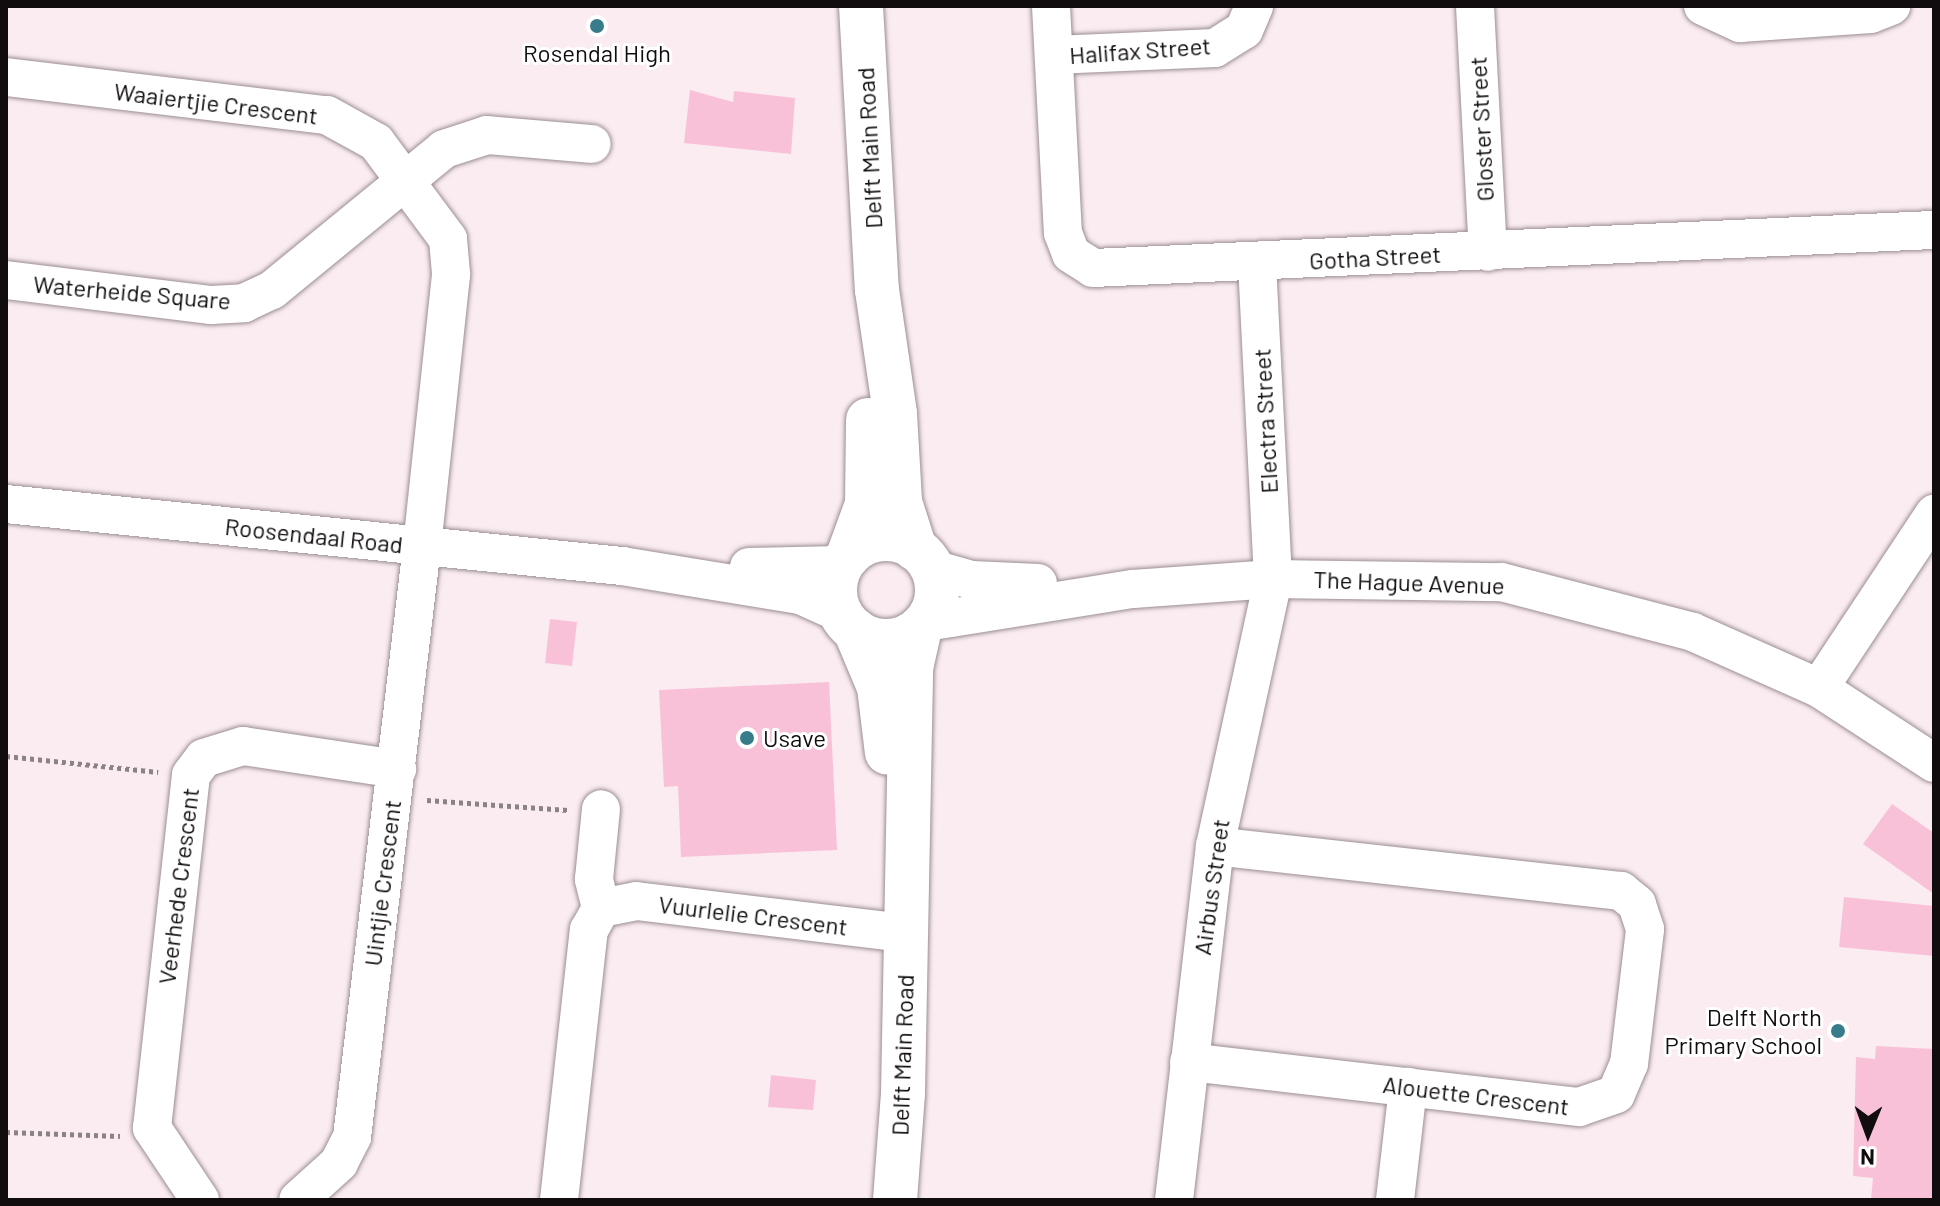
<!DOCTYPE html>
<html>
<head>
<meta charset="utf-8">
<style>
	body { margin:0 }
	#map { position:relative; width:1940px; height:1206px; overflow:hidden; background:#faecf1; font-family:Barlow,sans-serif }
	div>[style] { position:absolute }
	.building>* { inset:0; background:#f9c1d8 }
	.path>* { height:5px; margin-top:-2.5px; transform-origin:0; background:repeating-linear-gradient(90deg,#8b8285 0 4px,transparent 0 8px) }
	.roads { filter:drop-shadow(0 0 2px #9b8e93) drop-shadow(0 0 2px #9b8e93) }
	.minor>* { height:38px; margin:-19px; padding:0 19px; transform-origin:19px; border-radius:19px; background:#fff }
	.tertiary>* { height:44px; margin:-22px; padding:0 22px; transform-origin:22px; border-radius:22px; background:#fff }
	.tertiary>.ring { margin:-22px; padding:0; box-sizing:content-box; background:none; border:44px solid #fff; border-radius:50% }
	.dots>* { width:22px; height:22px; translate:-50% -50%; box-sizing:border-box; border:4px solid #fff; border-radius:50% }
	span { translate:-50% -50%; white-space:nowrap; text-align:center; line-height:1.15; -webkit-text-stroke:6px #fff; paint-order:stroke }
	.street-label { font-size:24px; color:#110d0e }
	.poi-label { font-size:24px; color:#110d0e }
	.left { translate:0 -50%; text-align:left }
	.right { translate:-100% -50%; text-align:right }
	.frame { position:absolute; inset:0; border:8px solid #110d0e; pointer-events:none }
	.north { position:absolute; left:1828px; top:1094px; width:80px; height:80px; -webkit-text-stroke:6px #fff; paint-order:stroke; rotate:181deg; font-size:22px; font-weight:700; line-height:32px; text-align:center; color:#110d0e }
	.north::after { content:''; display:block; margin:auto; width:28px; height:36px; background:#110d0e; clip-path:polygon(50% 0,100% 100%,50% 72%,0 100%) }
</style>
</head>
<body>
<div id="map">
	<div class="building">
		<i style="clip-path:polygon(690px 90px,733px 102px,734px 91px,795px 98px,791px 154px,684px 143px)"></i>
		<i style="clip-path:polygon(550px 619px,577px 622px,572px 666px,545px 663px)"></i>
		<i style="clip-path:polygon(829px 682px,837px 850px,681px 857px,678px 786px,664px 787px,659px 690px)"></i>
		<i style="clip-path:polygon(1892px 804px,1934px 833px,1934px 894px,1863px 844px)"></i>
		<i style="clip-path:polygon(1844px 897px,1934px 906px,1934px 956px,1839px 947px)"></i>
		<i style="clip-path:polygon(1876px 1046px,1934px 1049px,1934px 1200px,1871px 1199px,1873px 1178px,1853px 1176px,1856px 1057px,1875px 1059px)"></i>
		<i style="clip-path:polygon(771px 1075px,816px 1080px,813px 1110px,768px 1107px)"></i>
	</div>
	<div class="path">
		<i style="left:6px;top:756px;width:153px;rotate:6deg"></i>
		<i style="left:427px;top:800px;width:141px;rotate:4.1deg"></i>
		<i style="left:6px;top:1132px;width:114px;rotate:2deg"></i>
	</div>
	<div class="roads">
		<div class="minor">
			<i style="left:1051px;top:6px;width:227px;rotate:87deg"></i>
			<i style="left:1063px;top:233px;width:22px;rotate:69deg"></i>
			<i style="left:1071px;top:254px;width:26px;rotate:32deg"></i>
			<i style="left:1093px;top:268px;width:842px;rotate:-2.59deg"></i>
			<i style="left:1475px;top:6px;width:246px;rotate:87deg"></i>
			<i style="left:1703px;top:6px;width:41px;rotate:24.7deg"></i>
			<i style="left:1740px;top:23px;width:131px;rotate:-3.9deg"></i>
			<i style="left:1871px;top:14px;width:22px;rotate:-22deg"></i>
			<i style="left:1054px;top:55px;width:161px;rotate:-2.5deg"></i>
			<i style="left:1215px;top:48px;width:34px;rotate:-32deg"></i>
			<i style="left:1244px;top:30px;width:26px;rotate:-67deg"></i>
			<i style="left:6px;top:77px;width:323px;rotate:6.8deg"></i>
			<i style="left:327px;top:115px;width:56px;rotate:28.9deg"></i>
			<i style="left:376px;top:142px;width:121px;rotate:53.4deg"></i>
			<i style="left:448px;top:239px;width:36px;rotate:85deg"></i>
			<i style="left:451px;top:275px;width:273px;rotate:96.1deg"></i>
			<i style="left:422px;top:546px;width:595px;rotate:96.75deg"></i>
			<i style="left:352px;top:1137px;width:29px;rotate:117deg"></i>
			<i style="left:339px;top:1163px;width:55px;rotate:137.9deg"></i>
			<i style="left:6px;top:280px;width:207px;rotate:7deg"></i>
			<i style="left:211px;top:305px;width:33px;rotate:-3deg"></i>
			<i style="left:244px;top:303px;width:31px;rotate:-25deg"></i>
			<i style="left:272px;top:290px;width:222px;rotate:-39.3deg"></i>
			<i style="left:444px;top:149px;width:45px;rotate:-18deg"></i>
			<i style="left:487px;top:135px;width:105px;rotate:4.9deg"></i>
			<i style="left:6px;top:504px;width:619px;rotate:5.75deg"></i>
			<i style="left:622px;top:566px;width:180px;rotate:9.3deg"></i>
			<i style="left:800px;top:595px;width:44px;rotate:24.2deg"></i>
			<i style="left:749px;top:567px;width:92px;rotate:-1.2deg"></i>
			<i style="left:933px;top:569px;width:41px;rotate:15.8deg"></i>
			<i style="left:972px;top:580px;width:66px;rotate:2.6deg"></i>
			<i style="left:926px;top:622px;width:210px;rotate:-9.1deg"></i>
			<i style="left:1133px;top:589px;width:140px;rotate:-4.1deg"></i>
			<i style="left:1273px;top:579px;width:228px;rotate:0.8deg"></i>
			<i style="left:1501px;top:582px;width:198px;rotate:14.6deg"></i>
			<i style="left:1693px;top:632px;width:138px;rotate:24deg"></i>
			<i style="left:1819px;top:688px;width:137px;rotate:33.1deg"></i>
			<i style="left:1819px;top:688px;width:209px;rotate:-56.5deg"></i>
			<i style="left:601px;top:908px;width:36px;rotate:-11deg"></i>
			<i style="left:636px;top:901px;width:271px;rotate:6.8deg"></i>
			<i style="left:1189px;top:1062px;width:393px;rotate:6.6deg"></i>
			<i style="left:1579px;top:1107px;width:39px;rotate:-19deg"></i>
			<i style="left:1616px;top:1094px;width:33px;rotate:-67deg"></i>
			<i style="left:1629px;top:1064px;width:136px;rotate:-83.2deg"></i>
			<i style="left:1645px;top:929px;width:26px;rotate:-108deg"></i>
			<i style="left:1637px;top:904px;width:21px;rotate:-141deg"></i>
			<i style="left:1621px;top:891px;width:408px;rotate:-173.7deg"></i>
			<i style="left:200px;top:1200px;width:87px;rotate:-123.7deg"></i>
			<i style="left:152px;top:1128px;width:355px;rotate:-83.7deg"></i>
			<i style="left:191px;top:775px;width:21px;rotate:-53deg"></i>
			<i style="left:204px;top:758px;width:41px;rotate:-17.1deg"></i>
			<i style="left:243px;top:746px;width:156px;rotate:8.5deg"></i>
			<i style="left:559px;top:1200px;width:272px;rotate:-83.7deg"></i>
			<i style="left:589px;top:930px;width:25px;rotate:-61deg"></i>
			<i style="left:601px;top:908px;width:30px;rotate:-104deg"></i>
			<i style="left:594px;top:879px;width:70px;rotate:-84.3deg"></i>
			<i style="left:1174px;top:1200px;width:356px;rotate:-83.4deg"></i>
			<i style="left:1215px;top:846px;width:273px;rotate:-77.7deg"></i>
			<i style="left:1273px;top:579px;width:317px;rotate:-92.9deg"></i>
			<i style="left:1395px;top:1200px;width:114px;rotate:-83.4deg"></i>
		</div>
		<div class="tertiary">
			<i style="left:861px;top:6px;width:284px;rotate:86.8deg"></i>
			<i style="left:877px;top:290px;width:125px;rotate:81.7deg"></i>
			<i style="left:895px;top:414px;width:88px;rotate:86.7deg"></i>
			<i style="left:900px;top:502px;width:49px;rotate:72.3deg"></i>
			<i class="ring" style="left:835px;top:539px;width:58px;height:58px"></i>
			<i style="left:848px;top:556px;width:55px;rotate:-69.9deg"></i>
			<i style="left:867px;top:504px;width:84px;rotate:-89.3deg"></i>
			<i style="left:855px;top:630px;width:62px;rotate:67.2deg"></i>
			<i style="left:879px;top:687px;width:66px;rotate:83.1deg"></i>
			<i style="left:895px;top:1200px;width:107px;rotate:-85.7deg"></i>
			<i style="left:903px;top:1093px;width:425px;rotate:-88.9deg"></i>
			<i style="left:911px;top:668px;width:41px;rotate:-77.3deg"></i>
		</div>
	</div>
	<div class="dots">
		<i style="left:597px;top:26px;background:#387c8b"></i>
		<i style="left:747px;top:738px;background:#387c8b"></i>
		<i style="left:1838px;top:1031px;background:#387c8b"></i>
	</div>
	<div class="street-label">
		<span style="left:1140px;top:50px;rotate:-4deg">Halifax Street</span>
		<span style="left:216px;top:103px;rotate:7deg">Waaiertjie Crescent</span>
		<span style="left:1481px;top:129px;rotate:-93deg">Gloster Street</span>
		<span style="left:869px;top:148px;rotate:-93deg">Delft Main Road</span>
		<span style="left:1375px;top:257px;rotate:-3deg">Gotha Street</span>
		<span style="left:132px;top:292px;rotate:5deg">Waterheide Square</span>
		<span style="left:1265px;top:421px;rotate:-93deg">Electra Street</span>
		<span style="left:314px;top:535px;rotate:6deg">Roosendaal Road</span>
		<span style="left:1409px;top:582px;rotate:2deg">The Hague Avenue</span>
		<span style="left:382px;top:883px;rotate:-83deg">Uintjie Crescent</span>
		<span style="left:178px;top:886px;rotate:-83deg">Veerhede Crescent</span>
		<span style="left:1211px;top:887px;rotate:-82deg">Airbus Street</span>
		<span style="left:753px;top:915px;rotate:7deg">Vuurlelie Crescent</span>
		<span style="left:902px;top:1055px;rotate:-88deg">Delft Main Road</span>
		<span style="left:1476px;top:1095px;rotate:7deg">Alouette Crescent</span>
	</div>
	<div class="poi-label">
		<span style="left:597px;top:53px">Rosendal High</span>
		<span class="left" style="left:763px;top:738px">Usave</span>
		<span class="right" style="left:1822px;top:1031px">Delft North<br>Primary School</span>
	</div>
	<div class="frame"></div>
	<div class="north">N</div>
</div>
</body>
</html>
